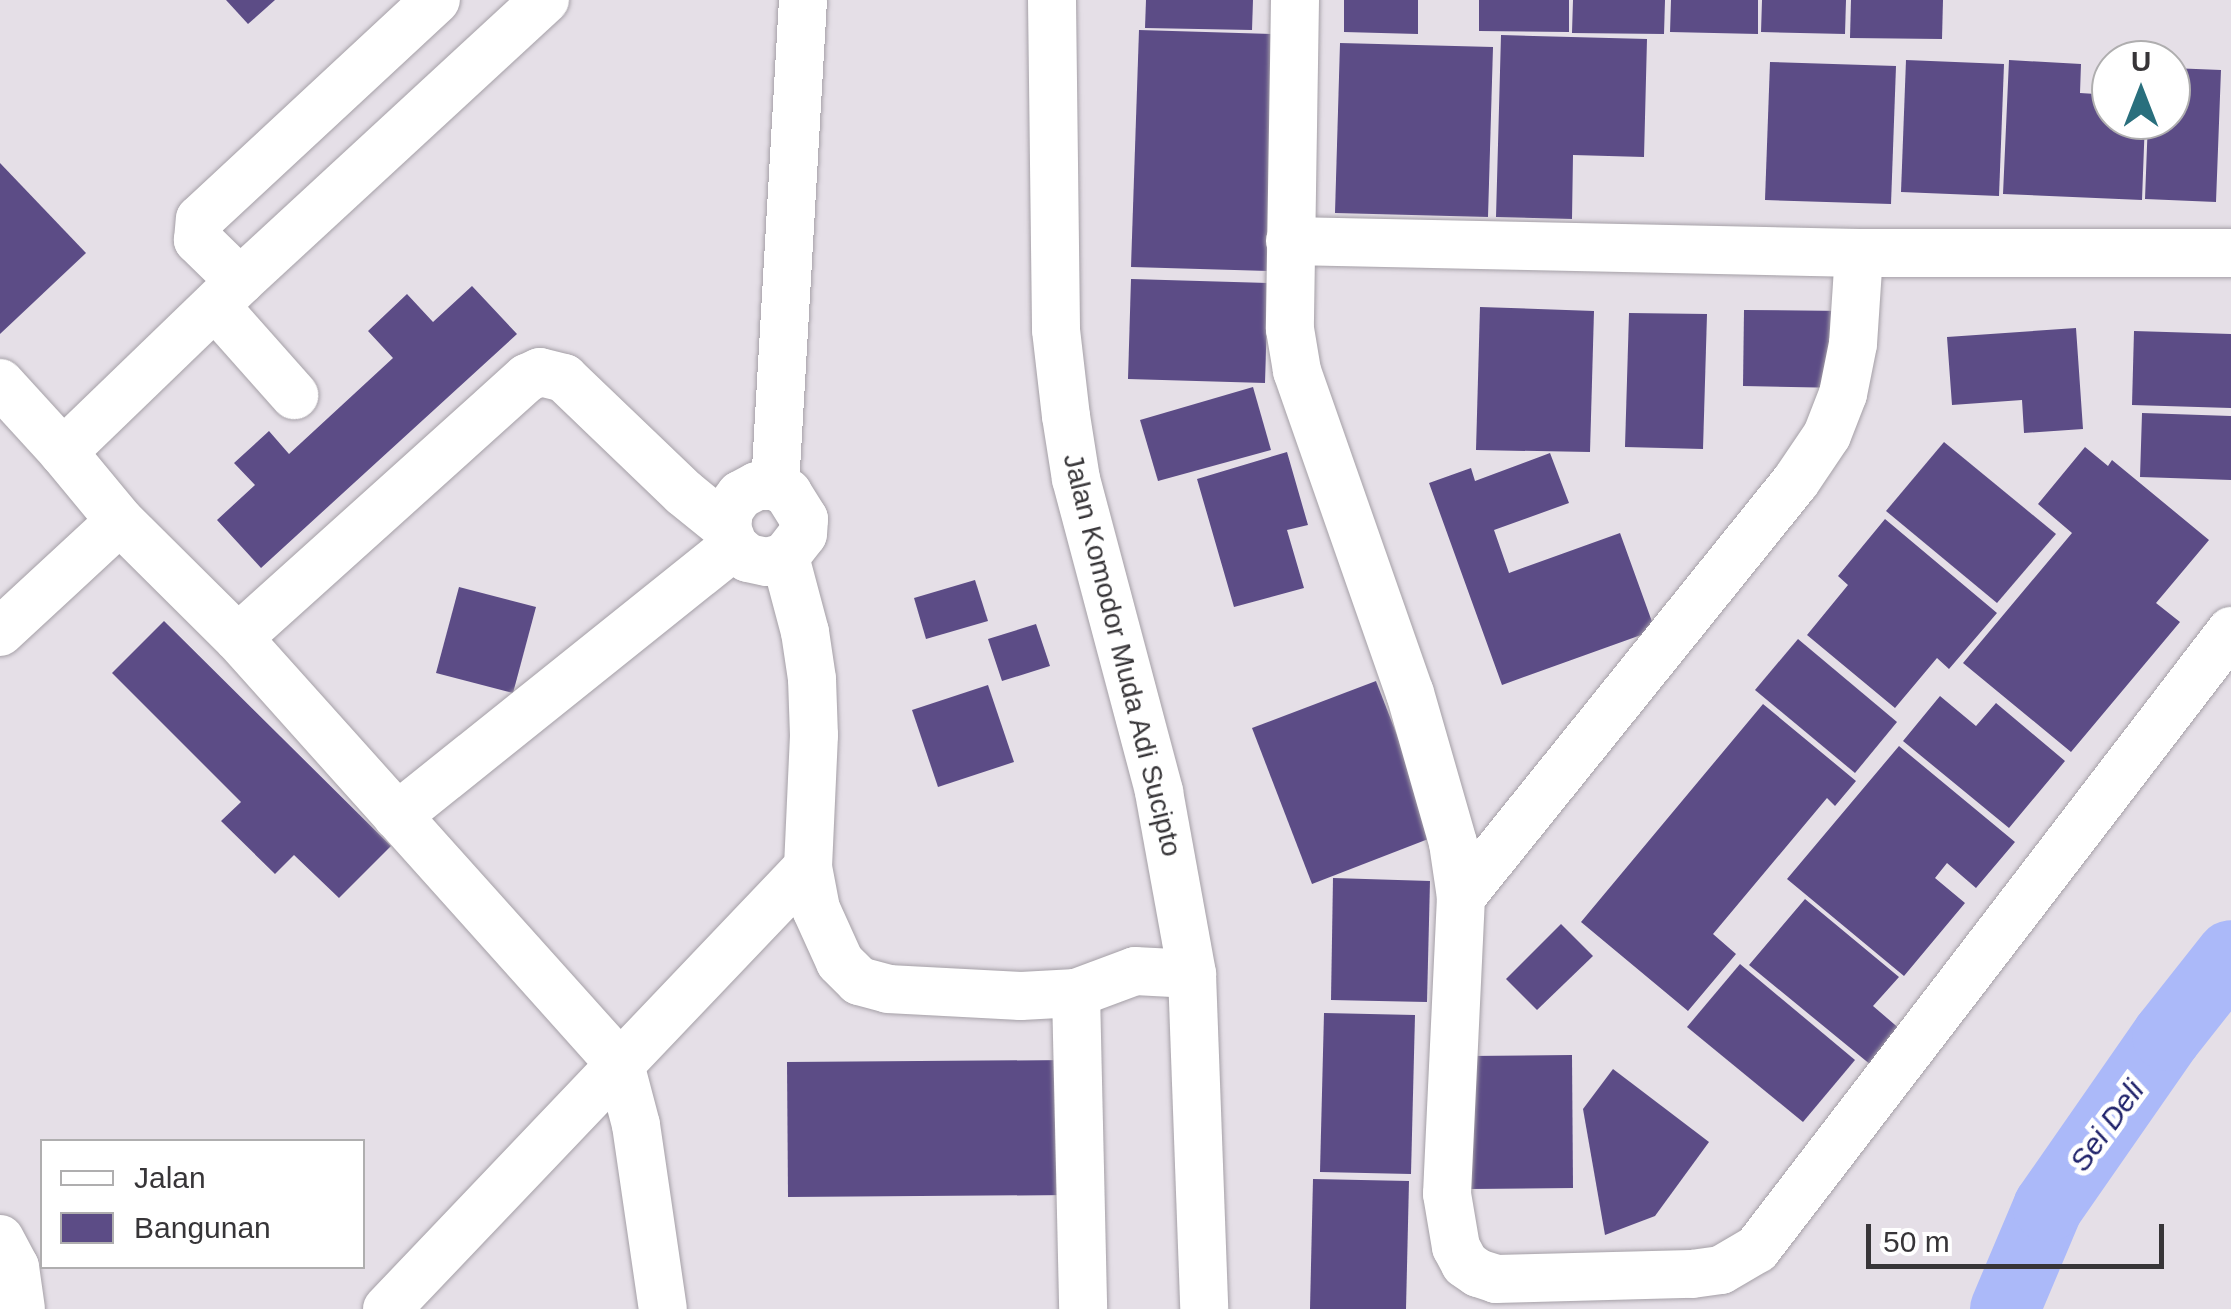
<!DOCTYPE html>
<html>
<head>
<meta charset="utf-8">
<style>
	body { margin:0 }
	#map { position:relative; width:2231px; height:1309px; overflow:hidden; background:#e5dfe7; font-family:Arial,sans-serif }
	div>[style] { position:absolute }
	.river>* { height:70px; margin:-35px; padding:0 35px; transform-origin:35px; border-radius:35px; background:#abb9f9 }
	.building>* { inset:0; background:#5c4c86 }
	.roads { filter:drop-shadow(0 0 2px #a5a0a7) drop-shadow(0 0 2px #a5a0a7) }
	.minor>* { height:48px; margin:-24px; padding:0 24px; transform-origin:24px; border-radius:24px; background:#fff }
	span { translate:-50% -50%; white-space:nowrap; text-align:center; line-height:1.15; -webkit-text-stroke:10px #fff; paint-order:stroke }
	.street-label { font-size:28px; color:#373538 }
	.water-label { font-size:30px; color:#20236b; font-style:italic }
	.legend { position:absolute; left:40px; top:1139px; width:325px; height:130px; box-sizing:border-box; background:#fff; border:2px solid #afaeaf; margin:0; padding:12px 18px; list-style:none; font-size:30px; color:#373538 }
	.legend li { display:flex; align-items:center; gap:20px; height:50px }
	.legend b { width:50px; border:2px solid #afaeaf }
	.north { position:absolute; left:2091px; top:40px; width:100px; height:100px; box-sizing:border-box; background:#fff; border:2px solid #afaeaf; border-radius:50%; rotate:0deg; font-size:28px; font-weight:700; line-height:40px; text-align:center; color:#373538 }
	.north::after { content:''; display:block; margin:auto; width:35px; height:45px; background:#296f7d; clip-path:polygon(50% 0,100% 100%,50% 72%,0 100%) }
	.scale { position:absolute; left:1866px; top:1224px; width:298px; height:45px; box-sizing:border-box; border:5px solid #373538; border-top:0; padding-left:12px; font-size:30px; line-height:35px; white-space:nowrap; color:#373538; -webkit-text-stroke:8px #fff; paint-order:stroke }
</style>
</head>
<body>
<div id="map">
	<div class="river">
		<i style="left:2005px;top:1309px;width:111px;rotate:-67.1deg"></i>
		<i style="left:2048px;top:1207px;width:208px;rotate:-55.2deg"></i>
		<i style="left:2167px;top:1036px;width:103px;rotate:-51.7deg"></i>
	</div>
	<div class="building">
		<i style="clip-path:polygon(226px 0,275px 0,248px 24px)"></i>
		<i style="clip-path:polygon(1146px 0,1253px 0,1252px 30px,1145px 28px)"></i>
		<i style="clip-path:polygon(1344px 0,1418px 0,1418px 34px,1344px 32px)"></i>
		<i style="clip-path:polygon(1479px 0,1569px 0,1569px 32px,1479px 31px)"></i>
		<i style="clip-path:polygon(1573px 0,1665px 0,1664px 34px,1572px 33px)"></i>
		<i style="clip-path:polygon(1671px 0,1758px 0,1758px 34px,1670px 32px)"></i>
		<i style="clip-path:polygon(1762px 0,1846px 0,1845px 34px,1761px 32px)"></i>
		<i style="clip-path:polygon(1851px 0,1943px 0,1942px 39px,1850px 38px)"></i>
		<i style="clip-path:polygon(1139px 30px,1276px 34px,1269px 271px,1131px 267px)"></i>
		<i style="clip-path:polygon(1501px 35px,1647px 39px,1644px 157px,1573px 155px,1572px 219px,1496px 217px)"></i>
		<i style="clip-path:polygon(1340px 43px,1493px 47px,1488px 217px,1335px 213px)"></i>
		<i style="clip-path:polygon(1906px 60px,2004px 64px,1999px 196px,1901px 192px)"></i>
		<i style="clip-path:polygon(2009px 60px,2081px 64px,2080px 93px,2111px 95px,2111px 120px,2145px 120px,2142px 200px,2003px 194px)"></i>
		<i style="clip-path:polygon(1770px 62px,1896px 66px,1891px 204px,1765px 200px)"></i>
		<i style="clip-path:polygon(2171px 68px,2221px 70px,2216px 202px,2145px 199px,2148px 120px,2171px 120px)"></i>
		<i style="clip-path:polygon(0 163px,86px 253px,0 334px)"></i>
		<i style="clip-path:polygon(1131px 279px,1268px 283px,1265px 383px,1128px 379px)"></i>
		<i style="clip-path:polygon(472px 286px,517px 334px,261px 568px,217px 520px,255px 485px,234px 463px,269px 431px,289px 454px,393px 358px,368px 331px,407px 294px,433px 322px)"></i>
		<i style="clip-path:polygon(1480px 307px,1594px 311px,1590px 452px,1476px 450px)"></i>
		<i style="clip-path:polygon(1744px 310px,1845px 311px,1844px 388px,1743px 386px)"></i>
		<i style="clip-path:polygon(1629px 313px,1707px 314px,1703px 449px,1625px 447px)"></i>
		<i style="clip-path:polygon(2076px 328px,2083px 429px,2024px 433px,2022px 400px,1952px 405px,1947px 337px)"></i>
		<i style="clip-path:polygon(2134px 331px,2231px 334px,2231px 408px,2132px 405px)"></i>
		<i style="clip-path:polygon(1253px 387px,1271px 450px,1158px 481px,1140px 420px)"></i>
		<i style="clip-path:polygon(2142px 413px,2231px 416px,2231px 480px,2140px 477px)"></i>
		<i style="clip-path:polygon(1944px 442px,2056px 534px,1997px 603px,1886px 511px)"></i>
		<i style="clip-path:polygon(2085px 447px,2108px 466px,2112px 460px,2209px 540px,2156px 603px,2180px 622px,2071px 752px,1963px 663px,2072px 533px,2038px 504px)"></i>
		<i style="clip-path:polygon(1287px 452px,1308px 525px,1287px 530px,1304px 588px,1234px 607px,1197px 479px)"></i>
		<i style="clip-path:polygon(1550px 453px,1569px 503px,1494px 530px,1509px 573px,1620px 533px,1655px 630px,1502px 685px,1429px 483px,1471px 468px,1475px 481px)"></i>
		<i style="clip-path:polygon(1885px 519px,1997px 613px,1949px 669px,1937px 658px,1895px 708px,1807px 635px,1848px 585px,1838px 576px)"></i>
		<i style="clip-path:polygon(975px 580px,988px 621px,926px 639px,914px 598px)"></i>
		<i style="clip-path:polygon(459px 587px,536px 607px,513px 693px,436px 673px)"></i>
		<i style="clip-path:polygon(164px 621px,391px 846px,339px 898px,294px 855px,275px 874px,221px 821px,241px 802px,112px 673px)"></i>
		<i style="clip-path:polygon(1036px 624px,1050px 666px,1002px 681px,988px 639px)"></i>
		<i style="clip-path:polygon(1798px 639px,1897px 722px,1855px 773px,1755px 690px)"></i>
		<i style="clip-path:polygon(1376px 681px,1436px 836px,1312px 884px,1252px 728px)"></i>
		<i style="clip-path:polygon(988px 685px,1014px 762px,938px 787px,912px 710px)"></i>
		<i style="clip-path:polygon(1940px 696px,1976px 726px,1996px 703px,2065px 761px,2009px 828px,1903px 741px)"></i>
		<i style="clip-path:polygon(1763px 704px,1856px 781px,1835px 806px,1827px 798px,1713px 934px,1736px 954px,1688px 1011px,1581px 922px)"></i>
		<i style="clip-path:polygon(1899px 746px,2015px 842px,1976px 888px,1947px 863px,1935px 878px,1965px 903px,1904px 976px,1787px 879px)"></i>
		<i style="clip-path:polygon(1333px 878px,1430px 881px,1427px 1002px,1331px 1000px)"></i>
		<i style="clip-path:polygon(1805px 899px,1899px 977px,1873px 1006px,1901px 1030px,1871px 1065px,1749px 965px)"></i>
		<i style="clip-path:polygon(1561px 924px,1593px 956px,1537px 1010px,1506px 979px)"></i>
		<i style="clip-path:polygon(1740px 964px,1855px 1060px,1803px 1122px,1687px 1027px)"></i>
		<i style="clip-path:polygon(1324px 1013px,1415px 1015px,1411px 1174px,1320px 1172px)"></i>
		<i style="clip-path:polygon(1572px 1055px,1573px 1188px,1470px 1189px,1469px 1056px)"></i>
		<i style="clip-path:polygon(1069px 1060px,1070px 1195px,788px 1197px,787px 1062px)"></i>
		<i style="clip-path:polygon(1613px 1069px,1709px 1142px,1655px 1216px,1605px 1235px,1583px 1109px)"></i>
		<i style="clip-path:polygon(1313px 1179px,1409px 1181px,1406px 1309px,1310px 1309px)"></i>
	</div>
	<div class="roads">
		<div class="minor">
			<i style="left:1052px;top:0;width:330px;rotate:89.3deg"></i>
			<i style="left:1056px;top:330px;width:87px;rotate:83.4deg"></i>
			<i style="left:1066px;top:416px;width:64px;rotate:81deg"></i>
			<i style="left:1076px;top:479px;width:324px;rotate:75.1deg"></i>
			<i style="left:1159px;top:792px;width:185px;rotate:79.7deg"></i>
			<i style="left:1192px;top:974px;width:335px;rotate:87.9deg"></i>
			<i style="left:1295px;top:0;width:329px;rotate:90.9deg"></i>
			<i style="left:1290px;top:329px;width:43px;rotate:80.5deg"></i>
			<i style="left:1297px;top:371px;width:341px;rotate:70.7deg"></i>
			<i style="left:1410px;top:693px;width:156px;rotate:74deg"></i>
			<i style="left:1453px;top:843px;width:55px;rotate:81.6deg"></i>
			<i style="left:1461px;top:897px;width:297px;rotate:92.7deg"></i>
			<i style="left:1447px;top:1194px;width:54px;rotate:80.4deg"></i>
			<i style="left:1456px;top:1247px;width:19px;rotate:62deg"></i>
			<i style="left:1465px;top:1264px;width:16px;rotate:35deg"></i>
			<i style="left:1478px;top:1273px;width:19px;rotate:18deg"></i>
			<i style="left:1496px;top:1279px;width:196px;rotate:-1.5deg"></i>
			<i style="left:1692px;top:1274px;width:29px;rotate:-8deg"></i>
			<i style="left:1721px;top:1270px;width:42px;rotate:-30.3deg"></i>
			<i style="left:1757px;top:1249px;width:779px;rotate:-52.51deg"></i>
			<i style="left:1290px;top:241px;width:569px;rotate:1.21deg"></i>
			<i style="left:1859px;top:253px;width:372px"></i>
			<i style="left:240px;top:281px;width:59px;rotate:-135.7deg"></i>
			<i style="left:198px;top:240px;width:21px;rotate:-85deg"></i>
			<i style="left:200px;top:219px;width:322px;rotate:-42.9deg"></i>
			<i style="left:216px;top:307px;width:118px;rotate:48.4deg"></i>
			<i style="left:0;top:383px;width:93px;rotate:47.6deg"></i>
			<i style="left:775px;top:486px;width:487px;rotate:-86.7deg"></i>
			<i style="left:120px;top:521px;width:166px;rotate:44.8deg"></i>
			<i style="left:238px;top:638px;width:389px;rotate:-42deg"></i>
			<i style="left:527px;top:378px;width:14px;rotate:-25deg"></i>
			<i style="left:540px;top:372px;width:25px;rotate:14deg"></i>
			<i style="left:564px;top:378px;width:166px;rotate:43.8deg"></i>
			<i style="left:684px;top:493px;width:55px;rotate:39.1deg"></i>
			<i style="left:727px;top:528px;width:19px;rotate:69deg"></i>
			<i style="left:734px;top:546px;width:18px;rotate:41deg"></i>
			<i style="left:748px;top:558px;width:19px;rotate:12deg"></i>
			<i style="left:767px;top:562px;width:19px;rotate:-16deg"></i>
			<i style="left:785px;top:557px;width:29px;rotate:-52deg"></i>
			<i style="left:803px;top:534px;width:15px;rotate:-86deg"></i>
			<i style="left:804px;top:519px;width:31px;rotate:-122deg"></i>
			<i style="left:788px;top:493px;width:15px;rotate:-152deg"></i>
			<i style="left:775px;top:486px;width:18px;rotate:180deg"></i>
			<i style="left:757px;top:486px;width:19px;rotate:152deg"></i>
			<i style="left:740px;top:495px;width:19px;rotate:126deg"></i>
			<i style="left:729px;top:510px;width:18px;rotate:96deg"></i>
			<i style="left:785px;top:557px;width:78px;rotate:75.1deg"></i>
			<i style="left:805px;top:632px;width:48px;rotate:81.5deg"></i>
			<i style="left:812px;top:679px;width:56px;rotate:88deg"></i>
			<i style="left:814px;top:735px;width:132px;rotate:92.6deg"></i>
			<i style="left:808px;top:867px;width:43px;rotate:79.2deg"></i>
			<i style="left:816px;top:909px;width:58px;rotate:65.6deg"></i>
			<i style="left:840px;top:962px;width:27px;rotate:45deg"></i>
			<i style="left:859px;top:981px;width:30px;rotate:15deg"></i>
			<i style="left:888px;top:989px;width:133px;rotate:3deg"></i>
			<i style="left:1021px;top:996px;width:55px;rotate:-3.1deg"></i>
			<i style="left:1076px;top:993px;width:63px;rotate:-20.4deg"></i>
			<i style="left:1135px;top:971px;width:57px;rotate:3deg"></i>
			<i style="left:0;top:632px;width:163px;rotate:-42.8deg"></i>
			<i style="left:120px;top:521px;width:89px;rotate:-129.6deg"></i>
			<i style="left:63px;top:452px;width:246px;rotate:-44deg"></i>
			<i style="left:240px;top:281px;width:415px;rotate:-42.7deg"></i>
			<i style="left:238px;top:638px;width:572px;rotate:48.12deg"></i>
			<i style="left:620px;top:1064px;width:63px;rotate:75.3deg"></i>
			<i style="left:636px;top:1125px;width:186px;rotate:81.7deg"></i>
			<i style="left:397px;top:816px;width:432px;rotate:-38.7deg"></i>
			<i style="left:1461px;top:897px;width:534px;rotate:-51.16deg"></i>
			<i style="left:1796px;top:481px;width:55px;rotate:-56deg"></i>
			<i style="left:1827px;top:435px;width:44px;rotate:-68.7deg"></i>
			<i style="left:1843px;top:394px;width:51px;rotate:-78.7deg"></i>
			<i style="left:1853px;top:344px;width:91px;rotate:-86.2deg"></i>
			<i style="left:1076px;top:993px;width:316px;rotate:88.7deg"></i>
			<i style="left:0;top:1239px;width:32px;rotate:62deg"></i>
			<i style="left:15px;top:1267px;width:42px;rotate:81.9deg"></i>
			<i style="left:387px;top:1309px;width:610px;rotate:-46.39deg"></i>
		</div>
	</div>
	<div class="street-label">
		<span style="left:1122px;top:655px;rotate:76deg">Jalan Komodor Muda Adi Sucipto</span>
	</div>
	<div class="water-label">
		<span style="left:2107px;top:1126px;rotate:-54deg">Sei Deli</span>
	</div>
	<ul class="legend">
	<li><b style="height:12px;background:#fff"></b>Jalan</li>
	<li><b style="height:28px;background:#5c4c86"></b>Bangunan</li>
	</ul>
	<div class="north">U</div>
	<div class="scale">50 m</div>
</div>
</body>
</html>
